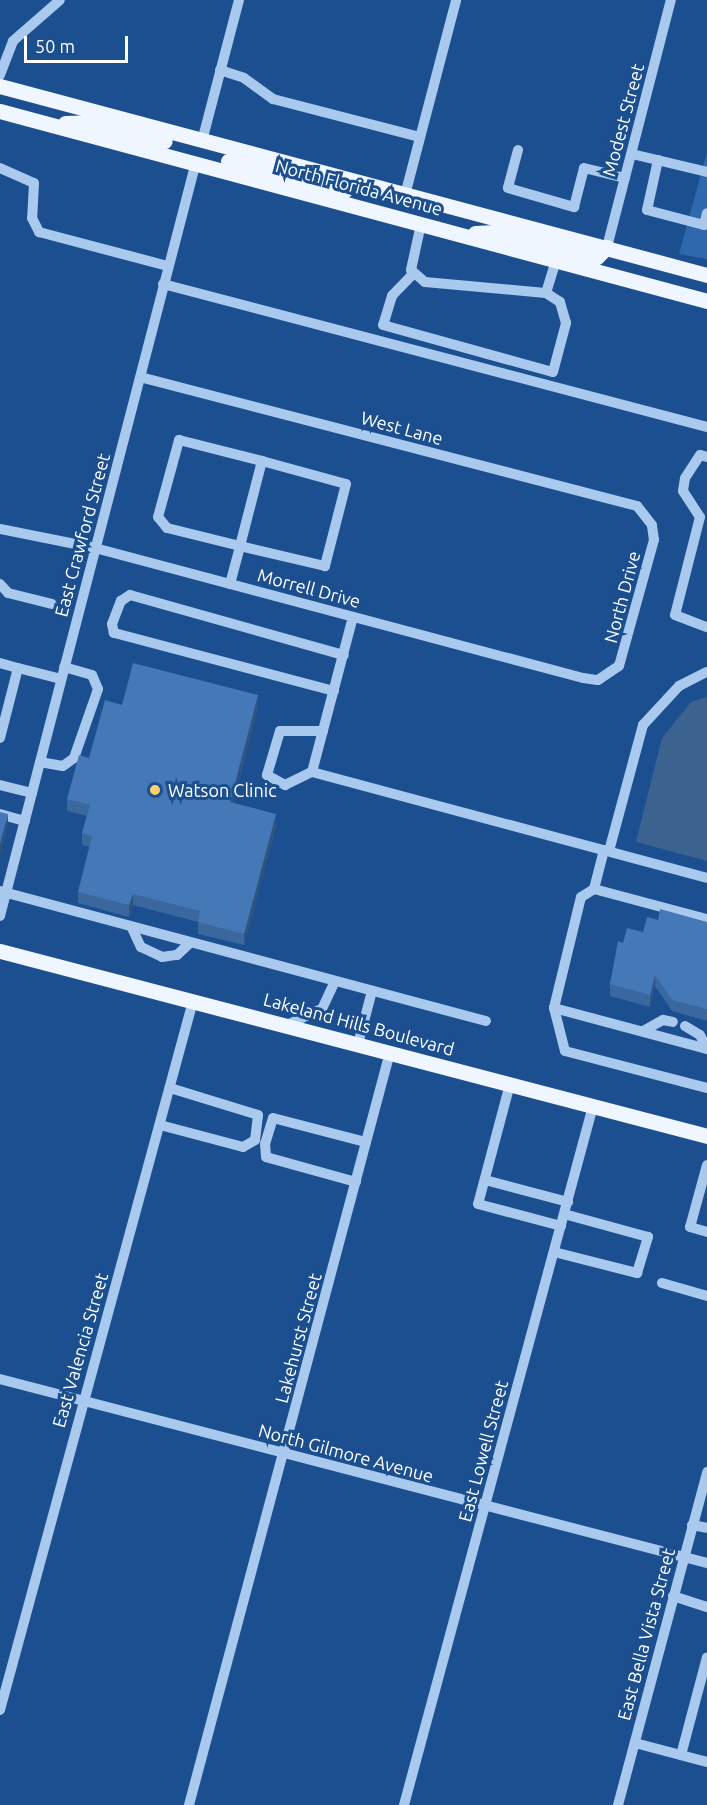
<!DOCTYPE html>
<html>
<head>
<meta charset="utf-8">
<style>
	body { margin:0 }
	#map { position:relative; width:707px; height:1805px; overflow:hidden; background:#1b4f8f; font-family:Ubuntu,sans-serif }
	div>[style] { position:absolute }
	.green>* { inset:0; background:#2e69ad }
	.water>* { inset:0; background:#3c6290 }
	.minor>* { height:10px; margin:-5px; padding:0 5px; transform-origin:5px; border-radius:5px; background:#a9c9ee }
	.major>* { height:15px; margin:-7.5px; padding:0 7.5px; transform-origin:7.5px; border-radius:7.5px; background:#f0f6ff }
	.wall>* { inset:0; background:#3a679d }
	.shaded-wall>* { inset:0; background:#305480 }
	.building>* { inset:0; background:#4478b7 }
	.dots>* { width:16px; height:16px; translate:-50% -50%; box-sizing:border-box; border:3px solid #1b4f8f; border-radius:50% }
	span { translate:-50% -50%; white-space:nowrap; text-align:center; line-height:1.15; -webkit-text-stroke:6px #1b4f8f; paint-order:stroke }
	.street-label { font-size:18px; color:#fff }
	.poi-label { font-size:18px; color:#fff }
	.left { translate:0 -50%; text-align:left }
	.scale { position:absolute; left:24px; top:36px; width:104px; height:27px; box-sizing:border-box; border:3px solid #fff; border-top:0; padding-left:8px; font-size:18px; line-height:21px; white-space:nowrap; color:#fff; -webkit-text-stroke:4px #1b4f8f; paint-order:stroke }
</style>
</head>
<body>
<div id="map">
	<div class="green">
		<i style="clip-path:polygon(707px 152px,707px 259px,679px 254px)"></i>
	</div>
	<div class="water">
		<i style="clip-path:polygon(707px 697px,707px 861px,636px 842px,662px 738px,691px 702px)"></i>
	</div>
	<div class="minor">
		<i style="left:220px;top:70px;width:25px;rotate:18deg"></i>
		<i style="left:244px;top:78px;width:36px;rotate:36deg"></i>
		<i style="left:273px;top:99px;width:152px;rotate:14.5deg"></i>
		<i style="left:0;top:75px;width:36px;rotate:-69deg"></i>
		<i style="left:13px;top:41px;width:62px;rotate:-41.1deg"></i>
		<i style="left:202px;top:141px;width:146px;rotate:-75.3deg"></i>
		<i style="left:518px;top:150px;width:39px;rotate:105deg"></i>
		<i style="left:508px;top:188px;width:69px;rotate:16.1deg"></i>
		<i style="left:574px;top:207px;width:40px;rotate:-75.6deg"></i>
		<i style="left:584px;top:168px;width:42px;rotate:13.7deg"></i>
		<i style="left:632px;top:154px;width:77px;rotate:13.5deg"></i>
		<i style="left:658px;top:160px;width:51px;rotate:102.4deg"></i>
		<i style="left:647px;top:210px;width:59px;rotate:14.7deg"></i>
		<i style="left:704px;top:225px;width:12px;rotate:-76deg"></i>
		<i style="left:0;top:168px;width:37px;rotate:24deg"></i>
		<i style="left:34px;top:183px;width:35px;rotate:93deg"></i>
		<i style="left:32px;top:218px;width:16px;rotate:63deg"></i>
		<i style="left:39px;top:232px;width:133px;rotate:14.8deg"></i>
		<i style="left:405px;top:195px;width:202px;rotate:-75.3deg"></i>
		<i style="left:421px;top:224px;width:47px;rotate:102.3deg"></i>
		<i style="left:411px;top:270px;width:18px;rotate:41deg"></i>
		<i style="left:425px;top:282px;width:121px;rotate:5.2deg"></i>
		<i style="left:546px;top:293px;width:34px;rotate:-73deg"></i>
		<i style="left:607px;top:247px;width:255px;rotate:-75.5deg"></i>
		<i style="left:413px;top:274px;width:30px;rotate:134deg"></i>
		<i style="left:392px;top:296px;width:30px;rotate:107deg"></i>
		<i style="left:383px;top:325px;width:176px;rotate:15.5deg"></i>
		<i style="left:553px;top:372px;width:51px;rotate:-75.1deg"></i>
		<i style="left:566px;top:323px;width:22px;rotate:-106deg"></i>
		<i style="left:560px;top:302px;width:17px;rotate:-147deg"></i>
		<i style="left:163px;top:284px;width:562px;rotate:14.73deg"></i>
		<i style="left:707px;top:457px;width:7px;rotate:-164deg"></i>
		<i style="left:700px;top:455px;width:27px;rotate:123deg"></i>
		<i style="left:685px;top:478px;width:13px;rotate:99deg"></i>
		<i style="left:683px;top:491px;width:31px;rotate:57deg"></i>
		<i style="left:700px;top:517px;width:101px;rotate:104.3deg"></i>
		<i style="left:675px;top:615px;width:34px;rotate:21deg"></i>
		<i style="left:0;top:529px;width:97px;rotate:11.3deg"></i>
		<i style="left:95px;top:548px;width:505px;rotate:14.92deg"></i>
		<i style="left:583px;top:678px;width:15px;rotate:8deg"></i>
		<i style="left:598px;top:680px;width:25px;rotate:-34deg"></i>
		<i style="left:619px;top:666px;width:131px;rotate:-74.5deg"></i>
		<i style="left:654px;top:540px;width:15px;rotate:-98deg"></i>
		<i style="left:652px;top:525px;width:24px;rotate:-128deg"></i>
		<i style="left:637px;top:506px;width:513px;rotate:-165.45deg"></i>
		<i style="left:0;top:584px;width:12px;rotate:48deg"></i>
		<i style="left:8px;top:593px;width:45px;rotate:14deg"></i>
		<i style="left:230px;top:584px;width:39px;rotate:-75deg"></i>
		<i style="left:240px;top:546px;width:88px;rotate:-75.5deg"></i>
		<i style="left:262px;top:461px;width:87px;rotate:15.3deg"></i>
		<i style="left:346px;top:484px;width:85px;rotate:104.4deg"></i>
		<i style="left:325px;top:566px;width:87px;rotate:-166.8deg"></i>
		<i style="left:240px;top:546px;width:75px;rotate:-166.1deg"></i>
		<i style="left:167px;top:528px;width:14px;rotate:-129deg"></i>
		<i style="left:158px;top:517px;width:80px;rotate:-74.7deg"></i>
		<i style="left:179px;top:440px;width:86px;rotate:14.2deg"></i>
		<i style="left:0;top:663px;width:19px;rotate:16deg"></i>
		<i style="left:334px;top:691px;width:228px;rotate:-165.2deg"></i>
		<i style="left:114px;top:633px;width:9px;rotate:-103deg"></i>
		<i style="left:112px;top:624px;width:25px;rotate:-69deg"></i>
		<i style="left:121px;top:601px;width:11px;rotate:-34deg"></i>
		<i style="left:130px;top:595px;width:222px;rotate:15.7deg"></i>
		<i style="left:323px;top:731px;width:43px;rotate:180deg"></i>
		<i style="left:280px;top:731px;width:46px;rotate:106.5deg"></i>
		<i style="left:267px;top:775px;width:21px;rotate:29deg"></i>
		<i style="left:285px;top:785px;width:30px;rotate:-26deg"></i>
		<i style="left:312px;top:772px;width:160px;rotate:-75.2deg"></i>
		<i style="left:0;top:738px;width:72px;rotate:-75.6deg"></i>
		<i style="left:18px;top:668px;width:44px;rotate:14.3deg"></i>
		<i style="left:40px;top:762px;width:23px;rotate:10deg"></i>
		<i style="left:63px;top:766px;width:14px;rotate:-36deg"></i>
		<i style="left:74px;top:758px;width:73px;rotate:-70.8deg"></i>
		<i style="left:98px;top:689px;width:15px;rotate:-113deg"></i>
		<i style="left:92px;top:675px;width:29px;rotate:-164deg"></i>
		<i style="left:312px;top:772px;width:409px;rotate:15deg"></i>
		<i style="left:0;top:785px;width:33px;rotate:14deg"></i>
		<i style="left:0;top:814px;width:26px;rotate:16deg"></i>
		<i style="left:604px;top:850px;width:40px;rotate:104.4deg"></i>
		<i style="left:594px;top:889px;width:15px;rotate:148deg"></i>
		<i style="left:581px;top:897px;width:114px;rotate:103.7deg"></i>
		<i style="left:554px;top:1008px;width:44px;rotate:75.7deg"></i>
		<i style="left:565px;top:1051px;width:147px;rotate:14.6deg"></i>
		<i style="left:609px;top:851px;width:131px;rotate:-74.9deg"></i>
		<i style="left:643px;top:725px;width:53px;rotate:-47.3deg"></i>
		<i style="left:679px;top:686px;width:31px;rotate:-27deg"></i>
		<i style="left:594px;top:889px;width:117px;rotate:14.9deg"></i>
		<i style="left:0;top:891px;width:503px;rotate:14.98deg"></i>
		<i style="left:0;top:916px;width:779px;rotate:-75.43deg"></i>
		<i style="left:132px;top:928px;width:21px;rotate:65deg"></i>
		<i style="left:141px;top:947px;width:23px;rotate:25deg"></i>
		<i style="left:162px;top:957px;width:15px;rotate:-8deg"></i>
		<i style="left:177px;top:955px;width:18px;rotate:-43deg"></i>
		<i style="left:554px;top:1008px;width:158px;rotate:15deg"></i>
		<i style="left:287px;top:1025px;width:38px;rotate:-25deg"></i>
		<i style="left:322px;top:1009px;width:31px;rotate:-65deg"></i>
		<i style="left:685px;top:1026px;width:17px;rotate:31deg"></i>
		<i style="left:700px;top:1035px;width:16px;rotate:63deg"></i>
		<i style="left:643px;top:1031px;width:23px;rotate:-29deg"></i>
		<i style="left:663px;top:1020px;width:10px;rotate:11deg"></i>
		<i style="left:358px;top:1044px;width:55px;rotate:-75.2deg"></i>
		<i style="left:510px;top:1084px;width:124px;rotate:104.9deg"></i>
		<i style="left:478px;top:1204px;width:86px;rotate:14.8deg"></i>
		<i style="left:160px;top:1125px;width:86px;rotate:14.8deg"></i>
		<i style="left:243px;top:1147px;width:14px;rotate:-30deg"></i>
		<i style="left:255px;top:1140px;width:25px;rotate:-83deg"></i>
		<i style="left:258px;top:1115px;width:92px;rotate:-162.9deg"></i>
		<i style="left:707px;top:1165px;width:64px;rotate:105.3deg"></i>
		<i style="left:690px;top:1227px;width:18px;rotate:16deg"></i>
		<i style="left:485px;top:1180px;width:86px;rotate:14.8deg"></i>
		<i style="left:356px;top:1182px;width:93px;rotate:-164.5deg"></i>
		<i style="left:266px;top:1157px;width:13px;rotate:-94deg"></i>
		<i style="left:265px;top:1144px;width:27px;rotate:-73deg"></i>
		<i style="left:273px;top:1118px;width:96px;rotate:14.5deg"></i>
		<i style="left:554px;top:1252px;width:86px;rotate:14.2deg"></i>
		<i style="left:637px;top:1273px;width:38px;rotate:-73deg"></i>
		<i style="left:648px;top:1237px;width:87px;rotate:-164.7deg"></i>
		<i style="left:662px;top:1283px;width:47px;rotate:16.1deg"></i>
		<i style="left:0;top:1379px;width:731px;rotate:14.59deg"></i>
		<i style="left:692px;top:1525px;width:15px;rotate:11deg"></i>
		<i style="left:673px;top:1596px;width:36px;rotate:18deg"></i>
		<i style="left:0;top:1710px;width:735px;rotate:-74.77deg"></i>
		<i style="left:635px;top:1743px;width:74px;rotate:14.8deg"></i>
		<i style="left:681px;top:1755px;width:101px;rotate:-75.1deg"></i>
		<i style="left:189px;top:1805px;width:779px;rotate:-75.05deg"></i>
		<i style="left:404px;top:1805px;width:724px;rotate:-74.87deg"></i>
		<i style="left:618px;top:1805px;width:345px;rotate:-75deg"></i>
	</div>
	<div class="major">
		<i style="left:0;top:86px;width:732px;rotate:14.97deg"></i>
		<i style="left:0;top:111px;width:732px;rotate:15.04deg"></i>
		<i style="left:65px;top:123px;width:23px;rotate:-2deg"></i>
		<i style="left:88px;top:122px;width:79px;rotate:13.9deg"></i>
		<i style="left:228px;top:161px;width:121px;rotate:13.9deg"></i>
		<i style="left:475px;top:233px;width:21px;rotate:-3deg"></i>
		<i style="left:496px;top:232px;width:104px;rotate:13.9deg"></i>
		<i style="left:597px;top:257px;width:14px;rotate:-45deg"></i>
		<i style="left:0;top:951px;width:731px;rotate:14.66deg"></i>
	</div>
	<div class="wall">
		<i style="clip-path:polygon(122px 705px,258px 707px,233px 803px,276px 826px,244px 945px,198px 934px,198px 922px,133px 905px,129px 917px,78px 903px,78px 892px,90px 847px,82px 845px,82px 833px,87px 816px,67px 811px,67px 799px)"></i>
		<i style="clip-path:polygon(658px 920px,707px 922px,707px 1021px,672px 1011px,655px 986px,650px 1007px,610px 996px,610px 984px,623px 943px,643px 932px)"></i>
	</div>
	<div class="shaded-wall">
		<i style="clip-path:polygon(258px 695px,258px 707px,230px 814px,230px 802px)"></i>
		<i style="clip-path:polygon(8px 814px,8px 826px,0 855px,0 844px)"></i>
		<i style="clip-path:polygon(276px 814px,276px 826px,244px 945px,244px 934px)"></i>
		<i style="clip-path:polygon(133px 894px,133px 905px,129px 917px,129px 905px)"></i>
		<i style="clip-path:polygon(655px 975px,655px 986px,650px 1007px,650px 995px)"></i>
	</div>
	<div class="building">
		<i style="clip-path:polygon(133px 663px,258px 695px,230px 802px,276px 814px,244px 934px,198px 922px,200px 911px,133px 894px,129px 905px,78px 892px,92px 836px,82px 833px,90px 805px,67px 799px,79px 755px,89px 758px,105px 700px,122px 705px)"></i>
		<i style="clip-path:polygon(0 812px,8px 814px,0 844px)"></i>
		<i style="clip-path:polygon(660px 909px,707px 922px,707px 1009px,672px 1000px,655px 975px,650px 995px,610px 984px,618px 941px,623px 943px,627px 928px,643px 932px,647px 917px,658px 920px)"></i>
	</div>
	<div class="dots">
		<i style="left:155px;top:790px;background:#ffd166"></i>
	</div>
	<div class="street-label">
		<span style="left:623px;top:120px;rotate:-75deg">Modest Street</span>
		<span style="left:359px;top:187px;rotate:15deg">North Florida Avenue</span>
		<span style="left:402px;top:428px;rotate:15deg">West Lane</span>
		<span style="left:82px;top:535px;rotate:-75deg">East Crawford Street</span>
		<span style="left:309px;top:588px;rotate:15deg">Morrell Drive</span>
		<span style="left:622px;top:597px;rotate:-75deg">North Drive</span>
		<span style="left:359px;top:1024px;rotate:15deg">Lakeland Hills Boulevard</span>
		<span style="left:298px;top:1338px;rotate:-75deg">Lakehurst Street</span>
		<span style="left:80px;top:1350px;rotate:-74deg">East Valencia Street</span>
		<span style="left:483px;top:1451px;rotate:-75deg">East Lowell Street</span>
		<span style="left:346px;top:1453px;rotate:15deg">North Gilmore Avenue</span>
		<span style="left:646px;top:1634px;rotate:-75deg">East Bella Vista Street</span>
	</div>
	<div class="poi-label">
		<span class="left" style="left:168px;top:790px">Watson Clinic</span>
	</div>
	<div class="scale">50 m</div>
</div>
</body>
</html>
